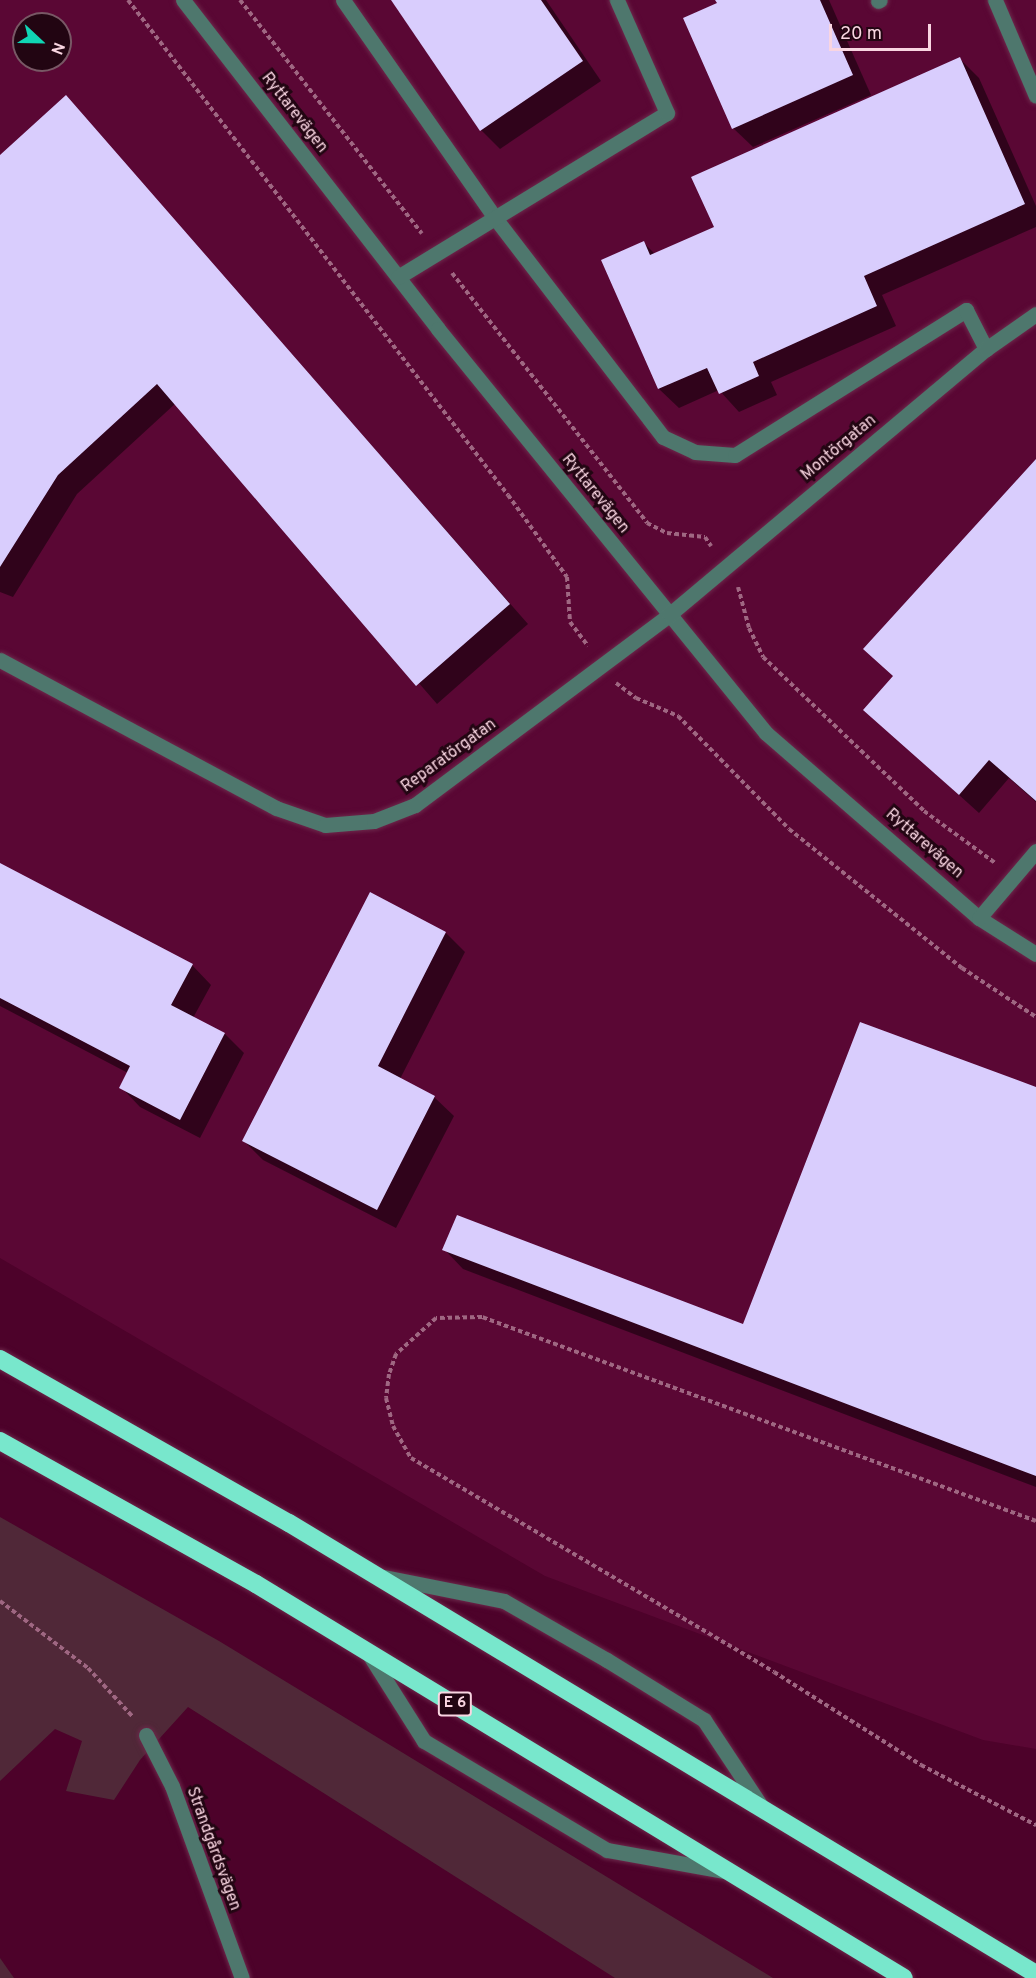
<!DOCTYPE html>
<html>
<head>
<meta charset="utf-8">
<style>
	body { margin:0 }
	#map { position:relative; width:1036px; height:1978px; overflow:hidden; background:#4d022a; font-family:Overpass,sans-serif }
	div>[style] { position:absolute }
	.built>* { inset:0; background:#5a0734 }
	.green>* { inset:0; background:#502838 }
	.shadow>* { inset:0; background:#0007 }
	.building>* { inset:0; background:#d9cdfd }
	.path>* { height:4px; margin-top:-2px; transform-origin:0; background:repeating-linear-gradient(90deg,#9f6782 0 4.5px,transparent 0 7.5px) }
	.roads { filter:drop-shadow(0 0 2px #6c284b) drop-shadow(0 0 2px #6c284b) }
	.minor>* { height:15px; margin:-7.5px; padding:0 7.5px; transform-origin:7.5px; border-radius:7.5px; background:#4e776d }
	.highway>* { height:18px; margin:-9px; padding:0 9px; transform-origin:9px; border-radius:9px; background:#78e7cc }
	span { translate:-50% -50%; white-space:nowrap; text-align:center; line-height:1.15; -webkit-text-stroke:6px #220512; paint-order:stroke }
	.shield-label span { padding:2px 4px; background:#220512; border:2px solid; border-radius:4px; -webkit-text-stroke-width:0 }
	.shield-label { font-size:15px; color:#f9d5e1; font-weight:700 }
	.street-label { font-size:16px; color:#f9d5e1 }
	.north { position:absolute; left:12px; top:12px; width:60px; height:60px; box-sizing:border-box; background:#220512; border:2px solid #785865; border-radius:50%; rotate:112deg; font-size:16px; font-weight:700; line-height:24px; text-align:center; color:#f9d5e1 }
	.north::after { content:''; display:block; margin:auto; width:21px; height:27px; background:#10d5b4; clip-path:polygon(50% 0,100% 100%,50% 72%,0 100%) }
	.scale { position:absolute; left:829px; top:24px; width:102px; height:27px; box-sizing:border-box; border:3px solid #f9d5e1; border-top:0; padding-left:8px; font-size:18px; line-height:21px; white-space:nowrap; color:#f9d5e1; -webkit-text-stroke:4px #220512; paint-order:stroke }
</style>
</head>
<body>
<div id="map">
	<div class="built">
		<i style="clip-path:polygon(evenodd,0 0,1036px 0,1036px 1749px,983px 1740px,545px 1576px,0 1258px,0 0,24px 24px,60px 24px,60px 60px,24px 60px,24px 24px)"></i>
	</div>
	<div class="green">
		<i style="clip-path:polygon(0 1517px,219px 1641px,773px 1978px,615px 1978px,188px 1707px,140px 1760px,114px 1800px,66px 1791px,82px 1741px,55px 1729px,0 1781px)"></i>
		<i style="clip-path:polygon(0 1958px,14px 1978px,0 1978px)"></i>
	</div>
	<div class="shadow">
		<i style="clip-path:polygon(393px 0,546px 0,601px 81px,500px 149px,481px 130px)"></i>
		<i style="clip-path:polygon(717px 0,829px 0,871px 95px,753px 147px,733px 128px)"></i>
		<i style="clip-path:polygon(960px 59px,979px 78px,1036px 206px,1036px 227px,882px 295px,896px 326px,771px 382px,777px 395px,739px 412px,719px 390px,679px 408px,659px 389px,603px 261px,644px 243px,655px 254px,716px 227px)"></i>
		<i style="clip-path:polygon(66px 97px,528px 624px,437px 704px,176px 403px,77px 494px,13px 597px,0 592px,0 157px)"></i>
		<i style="clip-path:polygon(1036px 462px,1036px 802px,1009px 778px,979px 813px,865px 710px,894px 677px,865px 649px)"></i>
		<i style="clip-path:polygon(0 865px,192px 965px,211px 985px,193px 1018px,225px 1034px,244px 1053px,200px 1138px,140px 1107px,121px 1087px,128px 1073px,0 1006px)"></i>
		<i style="clip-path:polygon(446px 933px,465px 952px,400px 1079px,434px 1097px,454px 1116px,396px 1228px,263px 1160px,244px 1141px)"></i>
		<i style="clip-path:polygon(1036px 1089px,1036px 1487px,463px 1269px,444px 1249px,743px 1326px)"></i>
	</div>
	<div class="building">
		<i style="clip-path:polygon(391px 0,541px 0,583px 61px,480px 131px)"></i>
		<i style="clip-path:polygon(715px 0,820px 0,853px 75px,732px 129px,683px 18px,717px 3px)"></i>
		<i style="clip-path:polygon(960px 57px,1025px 204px,864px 276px,877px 306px,753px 362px,759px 376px,719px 394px,707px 368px,658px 389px,601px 260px,644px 241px,650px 255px,714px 227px,691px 177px)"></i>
		<i style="clip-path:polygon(66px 95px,510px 604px,416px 686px,157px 384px,58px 475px,0 567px,0 155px)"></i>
		<i style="clip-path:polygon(1036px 459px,1036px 801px,989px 760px,959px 795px,863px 710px,893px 676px,863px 649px)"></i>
		<i style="clip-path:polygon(0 863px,193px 964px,171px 1005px,225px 1033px,180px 1120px,119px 1088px,130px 1066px,0 998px)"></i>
		<i style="clip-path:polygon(370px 892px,446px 932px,378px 1066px,435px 1096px,377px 1210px,242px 1141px)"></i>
		<i style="clip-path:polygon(860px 1022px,1036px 1087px,1036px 1476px,442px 1250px,457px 1215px,743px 1324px)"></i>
	</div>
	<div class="path">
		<i style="left:128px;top:0;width:624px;rotate:52.49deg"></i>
		<i style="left:508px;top:495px;width:101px;rotate:54.3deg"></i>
		<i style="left:567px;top:577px;width:45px;rotate:86.2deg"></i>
		<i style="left:570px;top:622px;width:30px;rotate:53deg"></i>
		<i style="left:240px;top:0;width:296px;rotate:52.1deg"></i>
		<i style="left:452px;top:273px;width:317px;rotate:52deg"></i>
		<i style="left:647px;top:523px;width:22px;rotate:27deg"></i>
		<i style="left:667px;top:533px;width:38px;rotate:6deg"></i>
		<i style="left:705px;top:537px;width:11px;rotate:56deg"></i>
		<i style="left:738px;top:587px;width:42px;rotate:75deg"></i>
		<i style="left:749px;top:628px;width:32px;rotate:64deg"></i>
		<i style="left:763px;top:657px;width:223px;rotate:43.7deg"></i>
		<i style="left:924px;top:811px;width:88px;rotate:36.2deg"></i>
		<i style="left:616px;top:683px;width:25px;rotate:37deg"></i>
		<i style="left:636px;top:698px;width:46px;rotate:23.2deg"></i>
		<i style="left:678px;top:716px;width:158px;rotate:45.5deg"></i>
		<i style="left:789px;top:829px;width:222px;rotate:38.8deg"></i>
		<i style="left:962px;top:968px;width:89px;rotate:33.5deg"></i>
		<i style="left:1036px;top:1521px;width:590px;rotate:-159.78deg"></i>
		<i style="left:482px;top:1317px;width:46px;rotate:178.8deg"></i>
		<i style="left:436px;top:1318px;width:54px;rotate:138deg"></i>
		<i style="left:396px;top:1354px;width:21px;rotate:109deg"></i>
		<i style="left:389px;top:1374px;width:24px;rotate:97deg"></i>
		<i style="left:386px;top:1398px;width:29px;rotate:76deg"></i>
		<i style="left:393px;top:1426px;width:37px;rotate:61deg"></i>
		<i style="left:411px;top:1458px;width:421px;rotate:30.5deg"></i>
		<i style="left:774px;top:1672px;width:174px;rotate:32.3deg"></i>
		<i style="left:921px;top:1765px;width:130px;rotate:27.6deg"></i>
		<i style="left:0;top:1601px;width:111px;rotate:37.3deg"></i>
		<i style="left:88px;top:1668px;width:65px;rotate:47.5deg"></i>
	</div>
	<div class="roads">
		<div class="minor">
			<i style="left:183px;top:0;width:416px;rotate:52.2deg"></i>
			<i style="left:438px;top:329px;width:520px;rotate:50.93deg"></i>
			<i style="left:766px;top:733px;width:282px;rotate:41deg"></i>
			<i style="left:979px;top:918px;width:67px;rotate:32.3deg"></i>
			<i style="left:343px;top:0;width:266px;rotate:55.1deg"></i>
			<i style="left:495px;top:218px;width:276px;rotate:52.5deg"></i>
			<i style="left:663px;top:437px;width:35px;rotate:25deg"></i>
			<i style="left:695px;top:452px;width:40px;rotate:4.3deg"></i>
			<i style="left:735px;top:455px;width:273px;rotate:-32.1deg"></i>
			<i style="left:966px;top:310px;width:44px;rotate:62.9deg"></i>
			<i style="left:995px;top:0;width:104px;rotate:66.9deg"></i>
			<i style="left:878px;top:1px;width:2px;rotate:-27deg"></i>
			<i style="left:398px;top:277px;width:315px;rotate:-31.4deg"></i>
			<i style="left:667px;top:113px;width:124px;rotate:-113.9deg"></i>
			<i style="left:0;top:660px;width:313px;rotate:28.2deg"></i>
			<i style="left:276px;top:808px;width:52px;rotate:19.1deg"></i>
			<i style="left:325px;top:825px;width:49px;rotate:-4.7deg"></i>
			<i style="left:374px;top:821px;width:44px;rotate:-21.3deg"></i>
			<i style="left:415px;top:805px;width:319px;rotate:-36.8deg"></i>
			<i style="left:670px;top:614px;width:412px;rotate:-40deg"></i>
			<i style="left:986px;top:349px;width:61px;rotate:-35deg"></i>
			<i style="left:979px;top:918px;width:88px;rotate:-49.6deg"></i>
			<i style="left:384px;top:1577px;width:122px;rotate:11.3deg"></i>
			<i style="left:504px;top:1601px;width:119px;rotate:29.8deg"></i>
			<i style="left:607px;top:1660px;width:114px;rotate:31.7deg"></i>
			<i style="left:704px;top:1720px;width:107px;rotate:56.5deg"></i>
			<i style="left:369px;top:1654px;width:103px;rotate:57.7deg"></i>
			<i style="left:424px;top:1741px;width:213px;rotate:30.8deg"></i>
			<i style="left:607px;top:1850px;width:119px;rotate:10.2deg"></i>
			<i style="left:146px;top:1735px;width:57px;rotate:63deg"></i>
			<i style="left:172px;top:1786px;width:204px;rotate:70deg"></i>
		</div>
		<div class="highway">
			<i style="left:0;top:1359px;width:332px;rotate:29.6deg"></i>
			<i style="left:289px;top:1523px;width:873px;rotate:31.12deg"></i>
			<i style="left:0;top:1441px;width:293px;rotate:29.2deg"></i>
			<i style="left:256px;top:1584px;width:758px;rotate:31.3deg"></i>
		</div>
	</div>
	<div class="shield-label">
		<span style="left:455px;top:1704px">E 6</span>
	</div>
	<div class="street-label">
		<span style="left:294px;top:113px;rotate:52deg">Ryttarevägen</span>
		<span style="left:839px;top:448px;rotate:-40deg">Montörgatan</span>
		<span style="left:595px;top:494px;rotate:51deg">Ryttarevägen</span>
		<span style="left:449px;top:756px;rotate:-36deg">Reparatörgatan</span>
		<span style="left:924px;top:844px;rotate:41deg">Ryttarevägen</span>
		<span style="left:213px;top:1849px;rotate:70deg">Strandgårdsvägen</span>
	</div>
	<div class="north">N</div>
	<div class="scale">20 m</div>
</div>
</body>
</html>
